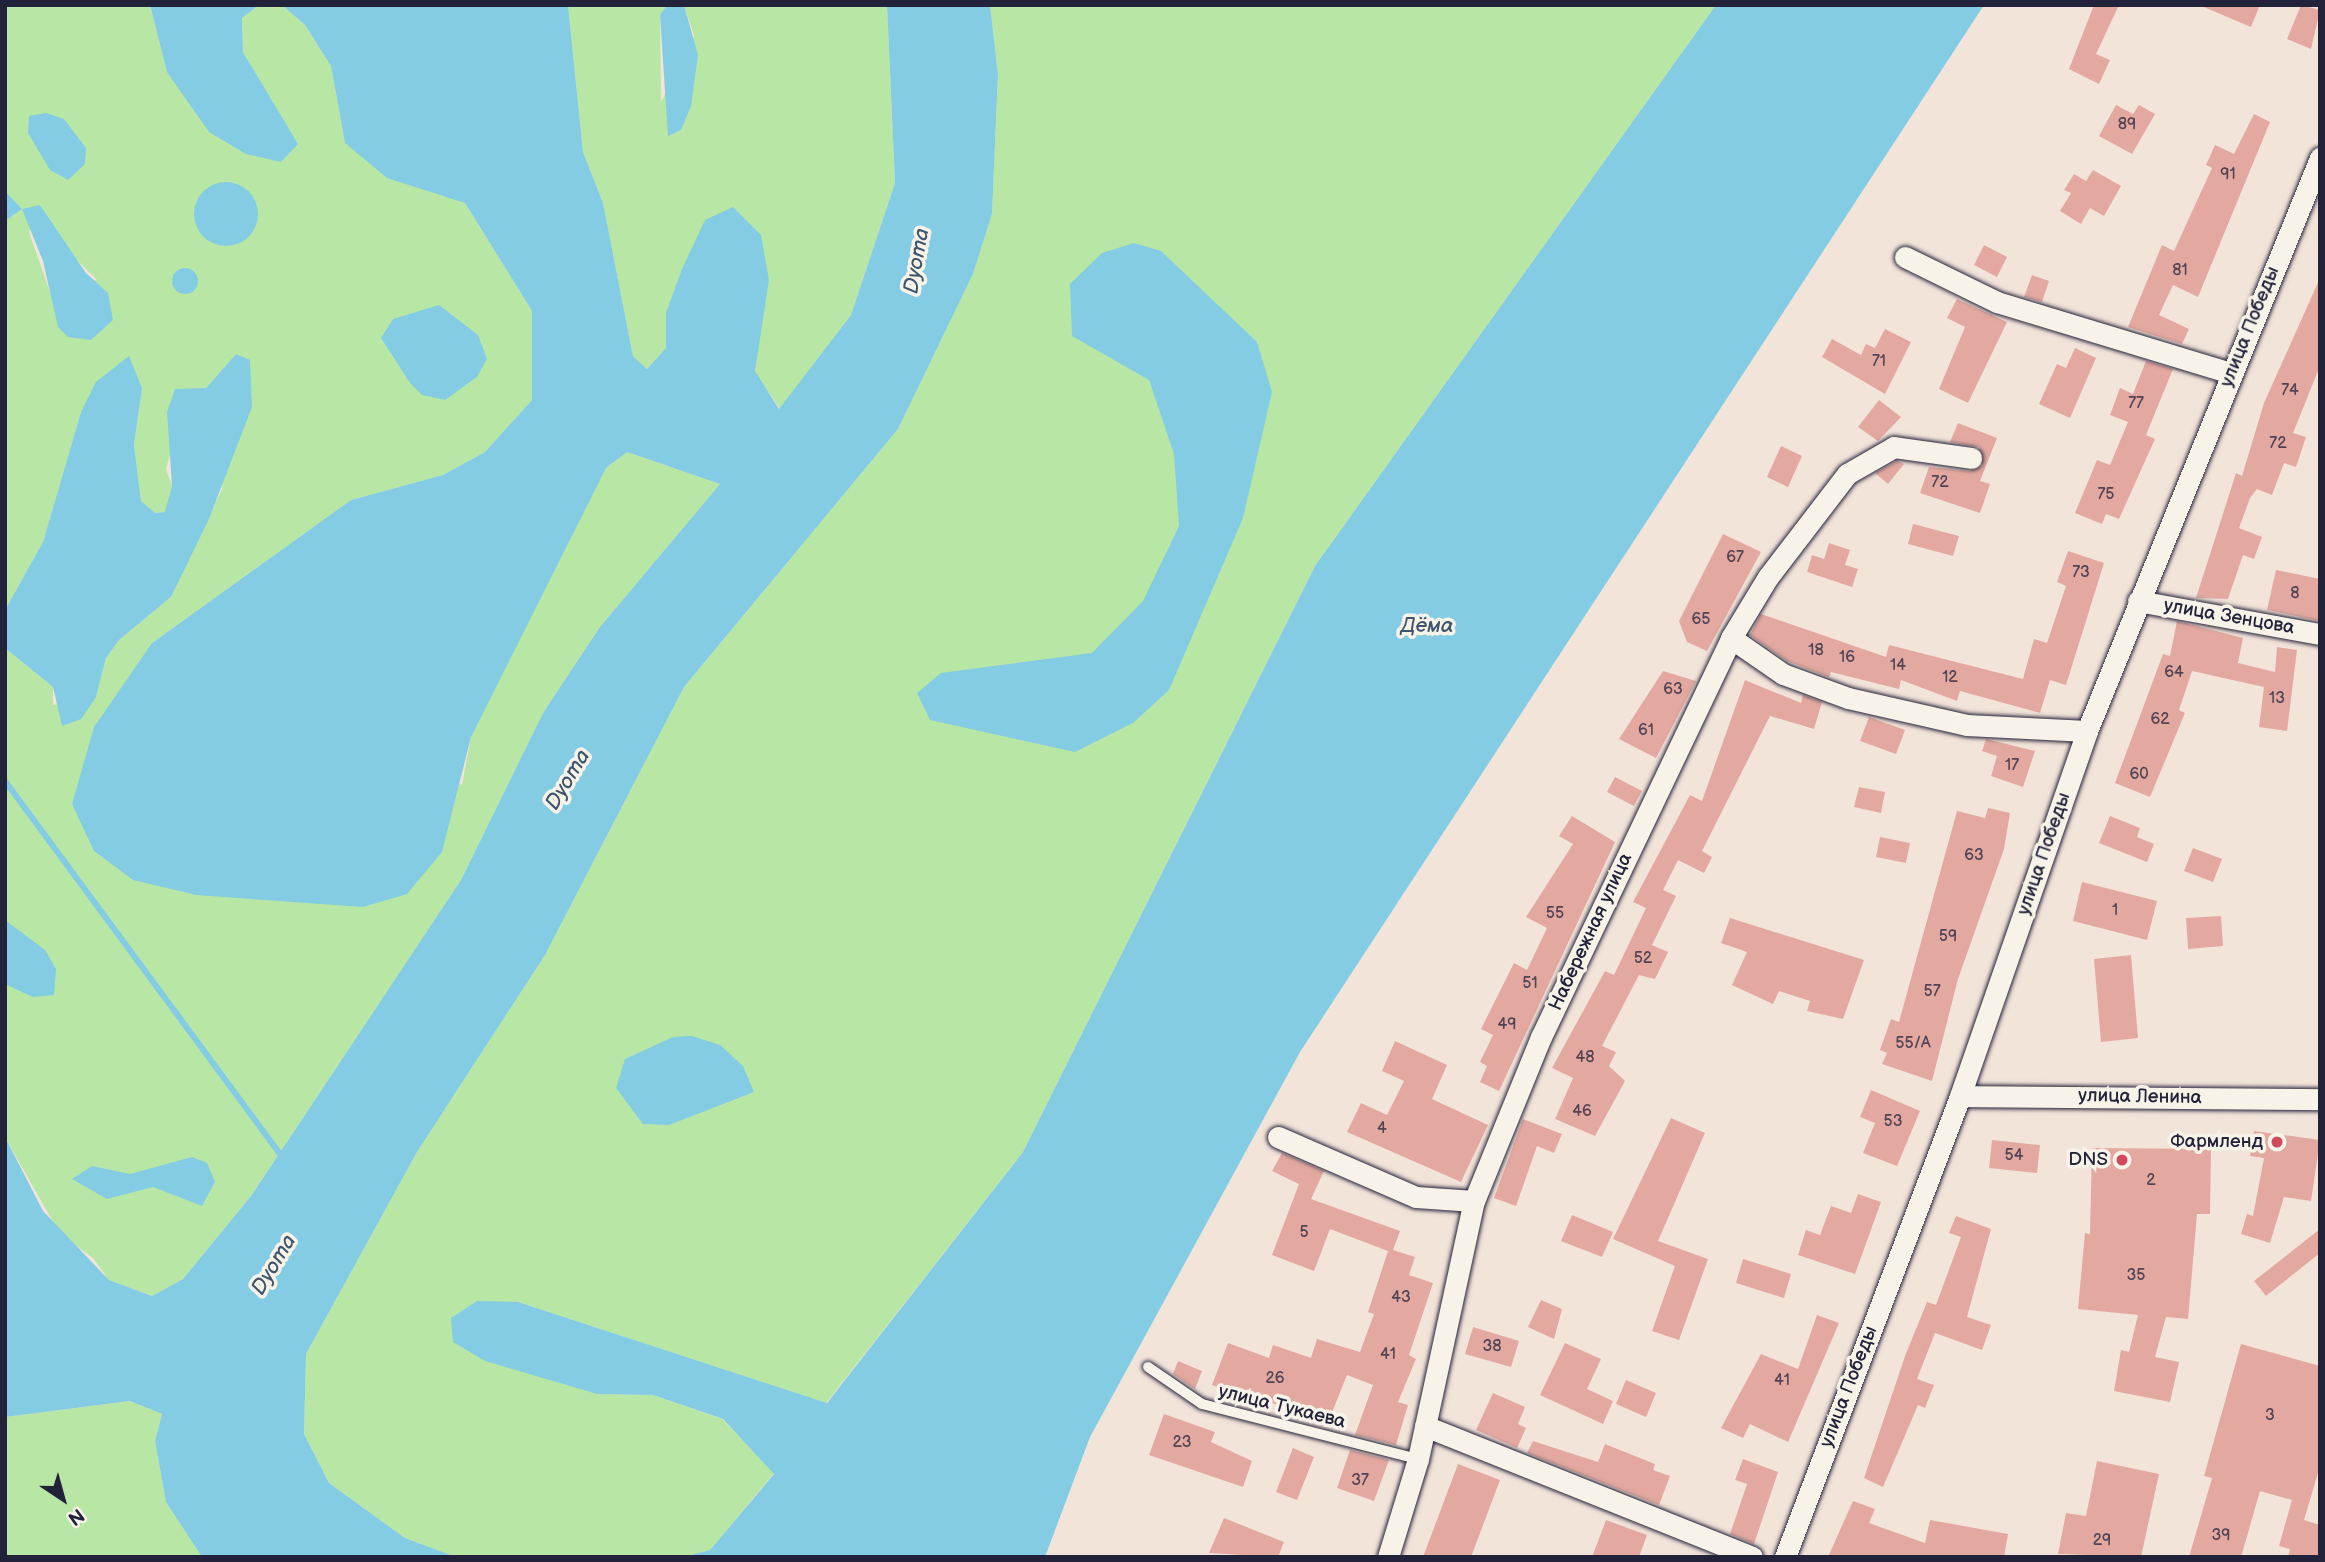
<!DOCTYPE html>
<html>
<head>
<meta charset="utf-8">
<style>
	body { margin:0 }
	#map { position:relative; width:2325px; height:1562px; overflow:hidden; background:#f3e4da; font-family:"Balsamiq Sans",sans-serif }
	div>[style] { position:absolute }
	.green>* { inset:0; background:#b8e7a5 }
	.water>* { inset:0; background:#83cce3 }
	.round { border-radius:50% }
	.stream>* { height:6px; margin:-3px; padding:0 3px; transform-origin:3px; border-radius:3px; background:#83cce3 }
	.building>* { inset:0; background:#e3a9a1 }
	.roads { filter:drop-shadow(0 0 2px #22223b) drop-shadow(0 0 2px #22223b) }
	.service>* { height:10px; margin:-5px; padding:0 5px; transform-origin:5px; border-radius:5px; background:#f7f3e8 }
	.minor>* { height:21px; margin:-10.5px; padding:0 10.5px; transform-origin:10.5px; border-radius:10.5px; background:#f7f3e8 }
	.dots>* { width:19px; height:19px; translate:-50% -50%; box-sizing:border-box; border:4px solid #f7f3e8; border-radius:50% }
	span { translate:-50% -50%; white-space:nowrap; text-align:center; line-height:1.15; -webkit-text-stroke:7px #f7f3e8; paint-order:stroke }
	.number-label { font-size:16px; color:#524454 }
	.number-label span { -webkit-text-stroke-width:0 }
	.street-label { font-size:19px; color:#22223b }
	.poi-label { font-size:19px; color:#22223b }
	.right { translate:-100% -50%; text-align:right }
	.water-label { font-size:21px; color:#3f556d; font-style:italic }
	.frame { position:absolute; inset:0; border:7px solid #22223b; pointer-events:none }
	.north { position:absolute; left:28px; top:1464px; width:70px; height:70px; -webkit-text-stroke:5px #f7f3e8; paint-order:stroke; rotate:144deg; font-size:19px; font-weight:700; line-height:28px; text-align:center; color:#22223b }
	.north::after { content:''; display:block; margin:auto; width:24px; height:32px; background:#22223b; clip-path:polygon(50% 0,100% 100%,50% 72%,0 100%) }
</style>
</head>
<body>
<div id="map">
	<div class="green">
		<i style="clip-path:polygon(evenodd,5px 5px,150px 5px,167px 72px,297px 144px,243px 52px,242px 18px,259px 5px,282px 5px,305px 25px,331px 66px,345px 143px,465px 203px,532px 311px,532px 400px,485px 452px,443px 475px,351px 500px,152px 643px,462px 785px,471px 737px,500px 673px,606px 468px,627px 452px,720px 484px,600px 627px,543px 713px,461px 880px,251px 1196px,183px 1279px,152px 1296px,109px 1280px,93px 1258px,60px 1234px,5px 1137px,5px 648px,53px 687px,53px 705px,96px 697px,106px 658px,119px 640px,171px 597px,222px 489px,236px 354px,206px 388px,188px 389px,166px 469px,172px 486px,166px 512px,155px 513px,141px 501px,134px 445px,142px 388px,81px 412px,43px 542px,5px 610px,5px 221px,22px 209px,5px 191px,5px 5px,40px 205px,73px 256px,97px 280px,50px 292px,29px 232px,40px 205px)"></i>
		<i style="clip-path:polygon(568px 5px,667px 5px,660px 15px,661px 102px,694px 36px,684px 5px,887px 5px,895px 183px,851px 315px,780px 409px,755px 372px,759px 337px,705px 220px,667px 313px,666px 348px,647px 369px,633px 356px,603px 203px,583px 152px)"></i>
		<i style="clip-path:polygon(990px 5px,1716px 5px,1315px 566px,1023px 1152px,826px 1403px,518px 1302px,597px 1394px,653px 1395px,722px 1419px,774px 1473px,710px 1550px,683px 1557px,456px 1557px,405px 1538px,329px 1483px,304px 1434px,306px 1354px,417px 1152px,545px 955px,684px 687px,898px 429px,973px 274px,992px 214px,998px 74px)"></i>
		<i style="clip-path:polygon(130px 1401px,162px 1414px,155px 1441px,166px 1502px,202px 1557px,5px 1557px,5px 1417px)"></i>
	</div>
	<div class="water">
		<i style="clip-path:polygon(150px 5px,259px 5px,242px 18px,243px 52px,298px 144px,281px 162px,246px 154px,209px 132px,167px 72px)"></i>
		<i style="clip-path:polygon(282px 5px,568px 5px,583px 152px,603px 203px,633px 356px,647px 369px,666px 348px,666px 313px,682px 269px,705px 220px,733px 207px,761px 235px,769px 280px,755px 371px,779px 409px,851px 315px,895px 183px,887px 5px,990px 5px,998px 74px,992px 214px,973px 274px,898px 429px,684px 687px,545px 955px,417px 1152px,306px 1354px,304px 1434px,329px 1483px,405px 1538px,456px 1557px,202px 1557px,166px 1502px,155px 1441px,162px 1414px,130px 1401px,5px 1417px,5px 1137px,43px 1211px,109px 1280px,152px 1296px,183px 1279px,251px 1196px,461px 880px,543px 713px,600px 627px,720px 484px,627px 452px,606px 468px,471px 737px,442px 852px,407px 894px,363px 907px,196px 895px,133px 880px,94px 851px,72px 804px,94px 727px,152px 643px,351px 500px,443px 475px,485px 452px,532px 400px,532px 311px,465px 203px,387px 178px,345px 143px,331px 66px,305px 25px)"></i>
		<i style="clip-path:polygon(667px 5px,684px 5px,698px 55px,691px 106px,681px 130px,668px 136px,660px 15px)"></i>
		<i style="clip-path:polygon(1716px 5px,1984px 5px,1300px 1052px,1090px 1437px,1045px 1557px,683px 1557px,710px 1550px,774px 1474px,723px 1419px,653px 1395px,597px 1394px,485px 1361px,453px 1342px,451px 1318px,477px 1301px,518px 1302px,827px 1403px,1023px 1152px,1315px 566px)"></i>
		<i style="clip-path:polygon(46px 113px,64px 119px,86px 148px,85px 164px,68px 180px,50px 170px,28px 133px,29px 116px)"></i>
		<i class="round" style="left:194px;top:182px;width:64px;height:64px"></i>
		<i style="clip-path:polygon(5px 191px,22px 209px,40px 205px,86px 273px,108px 293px,113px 320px,91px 340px,68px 337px,58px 327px,43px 261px,22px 209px,5px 221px)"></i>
		<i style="clip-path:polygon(1134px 243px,1161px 251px,1257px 342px,1272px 392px,1243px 518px,1169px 690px,1133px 723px,1075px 752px,930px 720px,917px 693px,941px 673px,1092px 653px,1143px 601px,1179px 526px,1174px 454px,1149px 380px,1072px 336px,1070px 284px,1102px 253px)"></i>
		<i class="round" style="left:172px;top:268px;width:26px;height:26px"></i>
		<i style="clip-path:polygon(439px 305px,478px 335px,487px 359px,477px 377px,445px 400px,422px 395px,410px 383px,381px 338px,393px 319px)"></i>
		<i style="clip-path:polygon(236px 354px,250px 360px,252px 407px,209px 519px,171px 597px,119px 640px,106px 658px,96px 697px,81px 719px,62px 726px,53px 687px,5px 648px,5px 610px,43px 542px,81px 412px,96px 382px,129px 356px,142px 388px,134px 445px,141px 501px,155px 513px,165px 512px,172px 486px,167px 412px,175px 389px,206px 388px)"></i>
		<i style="clip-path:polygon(5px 920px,45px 950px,56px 969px,54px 995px,33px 997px,5px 984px)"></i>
		<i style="clip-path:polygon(692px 1036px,720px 1045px,743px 1066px,754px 1092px,669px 1125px,643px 1124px,616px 1088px,625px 1059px,673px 1037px)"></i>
		<i style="clip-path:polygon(192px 1157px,207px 1163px,215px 1182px,202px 1206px,153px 1187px,107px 1199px,72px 1179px,92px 1166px,130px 1174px)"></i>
	</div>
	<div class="stream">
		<i style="left:5px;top:781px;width:467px;rotate:53.6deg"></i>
	</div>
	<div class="building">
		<i style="clip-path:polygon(2094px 5px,2119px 5px,2096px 54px,2110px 60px,2099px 84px,2069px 69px)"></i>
		<i style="clip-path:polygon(2199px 5px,2260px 5px,2251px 27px)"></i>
		<i style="clip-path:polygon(2301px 5px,2320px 10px,2311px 49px,2287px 39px)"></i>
		<i style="clip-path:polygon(2116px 105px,2133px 114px,2139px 105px,2155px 114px,2132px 154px,2099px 136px)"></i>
		<i style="clip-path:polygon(2254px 114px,2270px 122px,2198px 297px,2173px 285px,2159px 315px,2189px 329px,2182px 344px,2128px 327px,2162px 245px,2174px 251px,2212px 168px,2206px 165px,2215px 145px,2234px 154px)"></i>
		<i style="clip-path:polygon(2093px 170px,2121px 186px,2104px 216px,2090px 208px,2081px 224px,2060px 211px,2071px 193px,2064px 190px,2074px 174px,2086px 181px)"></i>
		<i style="clip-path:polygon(1984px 245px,2007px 257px,1997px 277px,1974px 265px)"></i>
		<i style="clip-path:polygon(2032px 275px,2049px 281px,2042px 302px,2024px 297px)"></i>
		<i style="clip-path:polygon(2320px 278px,2320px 366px,2293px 433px,2306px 437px,2296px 467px,2284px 463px,2272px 495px,2257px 489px,2250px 498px,2239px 528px,2262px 537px,2254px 559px,2243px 555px,2228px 599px,2196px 598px,2236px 473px,2242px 476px,2264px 403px)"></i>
		<i style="clip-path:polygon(1957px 299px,2007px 322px,1968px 403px,1939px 389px,1965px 327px,1947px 318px)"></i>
		<i style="clip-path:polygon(1885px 329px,1911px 342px,1885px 394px,1822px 357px,1832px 339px,1861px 355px,1866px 344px,1875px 348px)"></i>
		<i style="clip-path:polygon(2075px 348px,2096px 358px,2070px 418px,2039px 404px,2057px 364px,2066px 368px)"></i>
		<i style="clip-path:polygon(2146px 361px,2173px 369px,2146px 435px,2155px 439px,2119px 519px,2106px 514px,2102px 524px,2075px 513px,2097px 460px,2110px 465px,2128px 422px,2110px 415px,2120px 388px,2133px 394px)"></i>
		<i style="clip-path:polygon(1879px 400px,1901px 417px,1878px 441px,1858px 427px)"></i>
		<i style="clip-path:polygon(1958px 423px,1997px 438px,1980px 481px,1990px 484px,1980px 513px,1920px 493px,1929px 467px,1970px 471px,1982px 466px,1979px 447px,1950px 442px)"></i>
		<i style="clip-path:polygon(1781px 446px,1802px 456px,1788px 487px,1767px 477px)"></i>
		<i style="clip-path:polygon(1897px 461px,1904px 464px,1888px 484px,1875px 473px)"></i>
		<i style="clip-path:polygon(1913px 524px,1959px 536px,1953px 556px,1908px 544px)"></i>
		<i style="clip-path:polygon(1723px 534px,1761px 552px,1707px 651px,1687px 642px,1679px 621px)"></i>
		<i style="clip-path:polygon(1829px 543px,1850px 550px,1845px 565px,1858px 569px,1852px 587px,1807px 572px,1812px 555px,1824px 559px)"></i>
		<i style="clip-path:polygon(2068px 551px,2104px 563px,2066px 685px,2050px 680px,2040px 713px,1960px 691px,1957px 701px,1901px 680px,1899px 689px,1831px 672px,1829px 677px,1787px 661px,1750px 635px,1761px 614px,1886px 657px,1889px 645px,2023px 679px,2034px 639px,2047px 643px,2066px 586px,2057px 582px)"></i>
		<i style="clip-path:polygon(2276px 570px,2320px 579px,2320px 621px,2267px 610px)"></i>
		<i style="clip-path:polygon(2177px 621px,2243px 638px,2238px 663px,2275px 672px,2277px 647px,2297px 650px,2287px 731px,2259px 727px,2264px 687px,2192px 671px,2179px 710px,2185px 713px,2150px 797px,2115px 783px,2163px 654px,2170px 656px)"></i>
		<i style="clip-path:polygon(1663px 671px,1696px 681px,1656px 758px,1619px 739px)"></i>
		<i style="clip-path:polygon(1745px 680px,1801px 703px,1803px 695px,1822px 702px,1814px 729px,1770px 716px,1702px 851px,1712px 857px,1704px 873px,1678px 860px,1663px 890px,1676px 896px,1652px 945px,1668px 952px,1655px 979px,1639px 975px,1602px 1046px,1616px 1052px,1609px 1066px,1625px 1081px,1595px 1136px,1555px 1119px,1573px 1078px,1552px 1068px,1605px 971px,1614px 975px,1646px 908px,1633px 902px,1690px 795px,1702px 801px)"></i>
		<i style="clip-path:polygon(1869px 717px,1905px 730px,1896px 754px,1860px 741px)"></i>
		<i style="clip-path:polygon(1986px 739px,2035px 751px,2023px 787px,1991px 776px,1997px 756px,1982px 751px)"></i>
		<i style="clip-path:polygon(1615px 777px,1642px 791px,1634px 806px,1607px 792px)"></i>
		<i style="clip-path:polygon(1859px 787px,1885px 792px,1881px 813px,1854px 807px)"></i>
		<i style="clip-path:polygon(1988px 808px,2010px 813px,2004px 849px,1958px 979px,1932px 1081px,1882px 1064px,1887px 1053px,1880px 1050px,1891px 1019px,1899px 1022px,1957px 811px,1985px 818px)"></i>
		<i style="clip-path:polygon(1572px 816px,1615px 842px,1499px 1091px,1480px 1082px,1487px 1066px,1480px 1062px,1493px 1035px,1481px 1029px,1514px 963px,1527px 970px,1547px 928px,1526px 917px,1573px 844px,1559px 836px)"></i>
		<i style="clip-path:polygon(2110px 816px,2140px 828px,2137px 837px,2154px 844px,2147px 862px,2099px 843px)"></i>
		<i style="clip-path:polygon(1880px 837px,1910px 843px,1906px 863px,1876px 857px)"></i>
		<i style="clip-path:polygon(2193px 848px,2222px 859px,2213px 882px,2184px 871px)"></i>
		<i style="clip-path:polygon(2082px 882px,2157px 901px,2147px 940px,2073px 921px)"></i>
		<i style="clip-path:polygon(2221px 916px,2223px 946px,2188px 949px,2186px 918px)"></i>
		<i style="clip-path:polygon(1730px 918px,1864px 960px,1843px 1019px,1807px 1011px,1810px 1001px,1779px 991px,1773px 1004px,1732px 985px,1747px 952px,1721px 943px)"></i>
		<i style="clip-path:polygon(2131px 955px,2138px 1038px,2101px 1042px,2094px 959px)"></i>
		<i style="clip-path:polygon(1395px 1041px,1447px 1065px,1432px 1099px,1488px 1125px,1461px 1182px,1347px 1132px,1361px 1103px,1387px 1115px,1404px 1081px,1382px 1071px)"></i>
		<i style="clip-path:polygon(1871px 1090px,1920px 1111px,1897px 1166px,1863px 1153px,1875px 1123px,1860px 1117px)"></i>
		<i style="clip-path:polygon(1671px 1118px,1705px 1133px,1658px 1241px,1708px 1259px,1679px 1340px,1652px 1331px,1675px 1266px,1613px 1239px)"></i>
		<i style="clip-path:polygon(1523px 1119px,1562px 1134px,1554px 1153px,1537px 1146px,1516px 1206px,1494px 1198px)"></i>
		<i style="clip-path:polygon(2254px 1131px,2320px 1140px,2311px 1201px,2284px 1197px,2270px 1243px,2241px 1234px,2247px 1214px,2253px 1216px,2264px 1158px,2250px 1156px)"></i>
		<i style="clip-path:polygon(1992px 1140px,2040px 1145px,2037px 1173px,1989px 1168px)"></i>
		<i style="clip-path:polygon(2092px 1148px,2211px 1149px,2210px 1214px,2197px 1214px,2188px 1319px,2166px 1317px,2155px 1357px,2179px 1362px,2170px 1402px,2114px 1391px,2121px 1350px,2129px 1352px,2138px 1315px,2078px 1309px,2085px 1233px,2090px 1234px)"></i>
		<i style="clip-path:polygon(1282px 1153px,1324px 1171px,1311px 1199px,1400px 1231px,1393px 1250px,1415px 1257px,1409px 1275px,1433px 1283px,1409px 1355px,1416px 1359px,1398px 1402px,1408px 1405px,1396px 1445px,1355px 1435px,1373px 1385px,1347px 1375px,1327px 1425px,1238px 1389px,1236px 1394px,1212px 1385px,1228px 1343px,1269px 1358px,1273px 1345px,1311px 1358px,1317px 1339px,1360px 1352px,1374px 1314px,1368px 1312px,1388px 1251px,1330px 1229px,1314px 1271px,1272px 1255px,1299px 1184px,1272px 1171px)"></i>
		<i style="clip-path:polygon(1858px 1194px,1881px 1202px,1855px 1274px,1798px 1255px,1806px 1230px,1820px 1235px,1831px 1206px,1851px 1213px)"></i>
		<i style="clip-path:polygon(1572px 1215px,1613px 1232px,1602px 1257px,1561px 1241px)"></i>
		<i style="clip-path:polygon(1956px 1216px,1991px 1229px,1967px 1317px,1991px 1325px,1982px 1350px,1935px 1333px,1917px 1379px,1934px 1385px,1925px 1408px,1918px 1405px,1883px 1487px,1864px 1478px,1905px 1356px,1927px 1302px,1936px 1305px,1961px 1237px,1949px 1233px)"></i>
		<i style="clip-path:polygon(2320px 1229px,2320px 1253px,2266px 1296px,2254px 1281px)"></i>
		<i style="clip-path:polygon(1743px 1259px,1791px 1274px,1784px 1298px,1736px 1283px)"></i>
		<i style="clip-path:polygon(1541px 1300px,1562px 1309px,1554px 1339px,1528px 1327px)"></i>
		<i style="clip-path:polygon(1817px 1315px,1839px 1323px,1788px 1442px,1750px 1424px,1743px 1438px,1721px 1428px,1761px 1354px,1798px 1369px)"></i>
		<i style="clip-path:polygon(1473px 1327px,1519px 1341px,1511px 1367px,1465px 1354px)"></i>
		<i style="clip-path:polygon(1565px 1343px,1601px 1359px,1587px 1389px,1613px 1401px,1603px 1424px,1540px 1395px)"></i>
		<i style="clip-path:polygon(2241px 1344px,2320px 1366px,2320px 1466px,2304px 1520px,2320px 1525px,2320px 1557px,2288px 1557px,2290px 1549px,2279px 1546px,2292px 1500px,2260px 1491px,2241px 1557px,2189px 1557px,2212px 1478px,2204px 1476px)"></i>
		<i style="clip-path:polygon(1178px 1361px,1202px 1371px,1195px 1389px,1173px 1374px)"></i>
		<i style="clip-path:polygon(1626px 1380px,1656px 1393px,1646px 1417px,1616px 1404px)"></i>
		<i style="clip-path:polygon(1493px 1393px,1525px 1407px,1518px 1424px,1526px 1428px,1517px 1448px,1476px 1430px)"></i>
		<i style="clip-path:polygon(1164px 1414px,1215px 1432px,1211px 1442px,1252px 1461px,1243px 1487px,1149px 1455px)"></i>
		<i style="clip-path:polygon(1533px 1441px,1598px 1462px,1605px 1444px,1655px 1464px,1653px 1470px,1670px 1476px,1659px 1505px,1527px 1453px)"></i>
		<i style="clip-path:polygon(1293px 1448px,1314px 1457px,1297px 1500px,1276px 1492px)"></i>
		<i style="clip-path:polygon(1350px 1450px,1389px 1460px,1374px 1501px,1337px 1488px)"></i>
		<i style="clip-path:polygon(1743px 1459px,1778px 1472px,1754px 1544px,1730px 1534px,1747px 1484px,1735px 1480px)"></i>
		<i style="clip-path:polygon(2097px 1461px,2159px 1474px,2141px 1557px,2058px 1554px,2066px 1513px,2086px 1516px)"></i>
		<i style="clip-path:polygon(1458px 1464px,1500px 1480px,1471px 1557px,1423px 1557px)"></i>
		<i style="clip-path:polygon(1853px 1501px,1875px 1509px,1869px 1523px,1925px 1543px,1930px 1520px,2008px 1534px,2004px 1557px,1828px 1557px)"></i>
		<i style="clip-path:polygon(1224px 1518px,1284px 1542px,1278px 1557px,1209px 1553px)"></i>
		<i style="clip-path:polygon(1606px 1520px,1647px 1535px,1639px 1557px,1592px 1557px)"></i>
	</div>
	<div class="roads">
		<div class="service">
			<i style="left:1148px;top:1367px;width:65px;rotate:34.4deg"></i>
			<i style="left:1202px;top:1404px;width:223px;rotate:14.3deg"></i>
		</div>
		<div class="minor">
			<i style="left:1905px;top:257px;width:102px;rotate:26.1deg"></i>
			<i style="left:1997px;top:302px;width:245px;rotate:16.9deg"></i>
			<i style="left:2138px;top:601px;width:185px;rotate:10.3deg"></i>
			<i style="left:1731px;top:638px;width:63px;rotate:34.7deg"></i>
			<i style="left:1783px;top:674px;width:69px;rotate:20.3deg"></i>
			<i style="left:1848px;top:698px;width:122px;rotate:12.8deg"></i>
			<i style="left:1967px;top:725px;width:120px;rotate:2.9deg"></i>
			<i style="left:1960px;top:1096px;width:360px;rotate:0.5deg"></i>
			<i style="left:1278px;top:1137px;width:150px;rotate:23.5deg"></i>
			<i style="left:1416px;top:1197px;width:58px;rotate:3.9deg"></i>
			<i style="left:1425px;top:1426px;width:352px;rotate:21.8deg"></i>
			<i style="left:1388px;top:1557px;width:102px;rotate:-73deg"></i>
			<i style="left:1418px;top:1459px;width:264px;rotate:-77.8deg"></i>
			<i style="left:1474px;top:1201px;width:177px;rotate:-67.8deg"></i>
			<i style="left:1541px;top:1037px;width:442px;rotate:-64.5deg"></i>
			<i style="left:1731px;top:638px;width:71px;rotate:-58.8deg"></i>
			<i style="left:1768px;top:577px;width:130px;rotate:-52.5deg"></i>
			<i style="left:1847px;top:474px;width:54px;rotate:-29.9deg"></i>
			<i style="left:1894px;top:447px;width:78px;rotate:8.1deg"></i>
			<i style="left:1785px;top:1557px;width:493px;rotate:-69.2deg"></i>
			<i style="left:1960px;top:1096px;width:386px;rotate:-70.8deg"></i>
			<i style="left:2087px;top:731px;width:619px;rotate:-67.87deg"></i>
		</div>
	</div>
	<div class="dots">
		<i style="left:2277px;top:1142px;background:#d1495b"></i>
		<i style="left:2122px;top:1160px;background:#d1495b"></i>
	</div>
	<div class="number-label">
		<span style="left:2127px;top:125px">89</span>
		<span style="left:2228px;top:175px">91</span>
		<span style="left:2180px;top:271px">81</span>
		<span style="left:1879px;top:362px">71</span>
		<span style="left:2290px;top:391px">74</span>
		<span style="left:2136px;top:404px">77</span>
		<span style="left:2278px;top:444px">72</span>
		<span style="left:1940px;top:483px">72</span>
		<span style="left:2106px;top:495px">75</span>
		<span style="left:1735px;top:558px">67</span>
		<span style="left:2081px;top:573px">73</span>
		<span style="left:2295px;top:594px">8</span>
		<span style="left:1701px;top:620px">65</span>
		<span style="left:1816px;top:651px">18</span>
		<span style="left:1847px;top:658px">16</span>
		<span style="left:1898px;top:666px">14</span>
		<span style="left:2174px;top:673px">64</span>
		<span style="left:1950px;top:678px">12</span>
		<span style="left:1673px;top:690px">63</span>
		<span style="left:2277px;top:699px">13</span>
		<span style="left:2160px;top:720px">62</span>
		<span style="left:1646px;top:731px">61</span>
		<span style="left:2012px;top:766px">17</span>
		<span style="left:2139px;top:775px">60</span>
		<span style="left:1974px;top:856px">63</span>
		<span style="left:2115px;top:911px">1</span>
		<span style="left:1555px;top:914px">55</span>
		<span style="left:1948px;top:937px">59</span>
		<span style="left:1643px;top:959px">52</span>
		<span style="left:1530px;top:984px">51</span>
		<span style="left:1932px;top:992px">57</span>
		<span style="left:1507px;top:1025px">49</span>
		<span style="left:1913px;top:1044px">55/А</span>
		<span style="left:1585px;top:1058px">48</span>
		<span style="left:1582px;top:1112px">46</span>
		<span style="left:1893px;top:1122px">53</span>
		<span style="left:1382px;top:1129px">4</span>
		<span style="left:2014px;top:1156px">54</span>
		<span style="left:2151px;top:1181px">2</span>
		<span style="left:1304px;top:1233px">5</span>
		<span style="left:2136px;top:1276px">35</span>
		<span style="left:1401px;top:1298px">43</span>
		<span style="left:1492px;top:1347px">38</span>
		<span style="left:1388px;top:1355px">41</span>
		<span style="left:1275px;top:1379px">26</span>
		<span style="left:1782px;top:1381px">41</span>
		<span style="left:2270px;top:1416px">3</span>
		<span style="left:1182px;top:1443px">23</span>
		<span style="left:1360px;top:1481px">37</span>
		<span style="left:2221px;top:1536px">39</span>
		<span style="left:2102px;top:1541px">29</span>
	</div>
	<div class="street-label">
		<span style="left:2250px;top:327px;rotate:-68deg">улица Победы</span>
		<span style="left:2229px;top:617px;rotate:10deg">улица Зенцова</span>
		<span style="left:2044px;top:854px;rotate:-71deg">улица Победы</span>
		<span style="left:1591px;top:932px;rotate:-65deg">Набережная улица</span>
		<span style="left:2140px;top:1097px;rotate:1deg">улица Ленина</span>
		<span style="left:1849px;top:1387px;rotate:-69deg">улица Победы</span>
		<span style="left:1282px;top:1407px;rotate:14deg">улица Тукаева</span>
	</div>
	<div class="poi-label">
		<span class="right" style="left:2263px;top:1142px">Фармленд</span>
		<span class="right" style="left:2108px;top:1160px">DNS</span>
	</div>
	<div class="water-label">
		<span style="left:917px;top:261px;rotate:-80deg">Dyoma</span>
		<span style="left:1427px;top:626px">Дёма</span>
		<span style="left:568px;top:780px;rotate:-59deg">Dyoma</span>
		<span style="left:274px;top:1265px;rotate:-59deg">Dyoma</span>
	</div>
	<div class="frame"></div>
	<div class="north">N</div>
</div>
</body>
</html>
